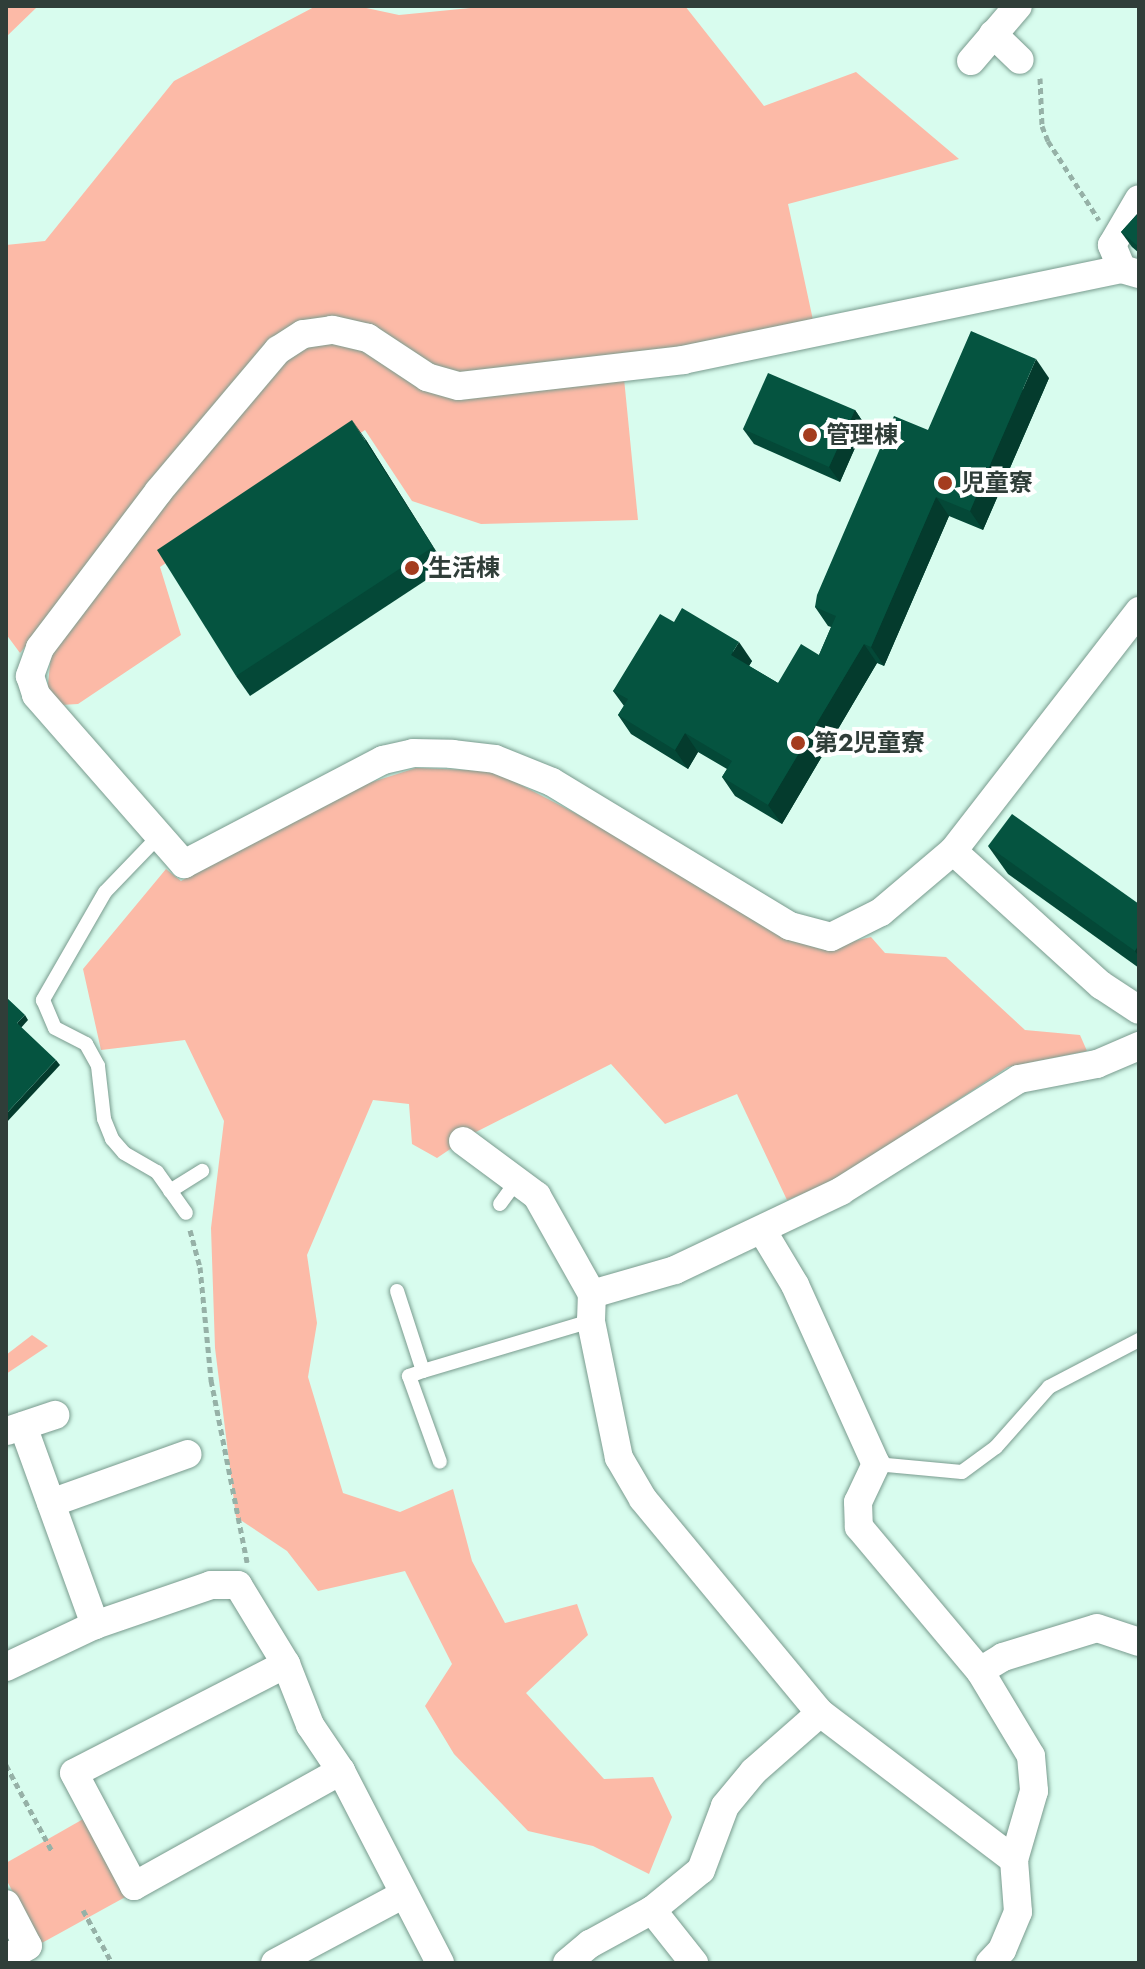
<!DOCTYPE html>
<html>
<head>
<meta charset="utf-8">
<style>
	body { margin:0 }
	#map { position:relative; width:1145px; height:1969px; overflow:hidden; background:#d8fcee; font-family:Jost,"Noto Sans JP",sans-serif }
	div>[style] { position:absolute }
	.green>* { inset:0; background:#fcbaa7 }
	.path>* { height:5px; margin-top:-2.5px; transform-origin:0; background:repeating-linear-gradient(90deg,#96b1a7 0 6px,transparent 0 10px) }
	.roads { filter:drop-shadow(0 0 2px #799b8e) drop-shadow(0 0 2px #799b8e) }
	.lane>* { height:14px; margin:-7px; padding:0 7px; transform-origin:7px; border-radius:7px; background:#fff }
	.street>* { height:28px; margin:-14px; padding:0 14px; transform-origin:14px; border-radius:14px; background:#fff }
	.wall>* { inset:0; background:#044837 }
	.shaded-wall>* { inset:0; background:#043b2d }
	.building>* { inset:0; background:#055440 }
	.dots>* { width:22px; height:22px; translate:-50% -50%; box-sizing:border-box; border:4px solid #fff; border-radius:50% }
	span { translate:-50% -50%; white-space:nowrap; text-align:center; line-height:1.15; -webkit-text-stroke:8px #fff; paint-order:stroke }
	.poi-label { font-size:24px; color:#303e39; font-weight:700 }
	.left { translate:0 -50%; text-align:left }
	.frame { position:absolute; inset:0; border:8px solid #303e39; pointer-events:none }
</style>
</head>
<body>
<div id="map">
	<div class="green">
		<i style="clip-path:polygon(6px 6px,36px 8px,6px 37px)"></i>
		<i style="clip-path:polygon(316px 6px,357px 6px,399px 15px,491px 6px,685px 6px,764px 106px,856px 72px,959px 159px,788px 204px,813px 320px,622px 358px,638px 520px,481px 524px,412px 501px,365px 430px,160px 567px,181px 635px,78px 704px,61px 705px,47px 693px,52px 646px,75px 584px,20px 653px,6px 634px,6px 245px,45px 241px,174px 81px)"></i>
		<i style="clip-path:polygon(416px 768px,494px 771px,598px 825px,794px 940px,820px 949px,871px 937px,885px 953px,946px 957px,1025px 1030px,1080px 1035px,1087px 1051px,1008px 1067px,833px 1182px,787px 1200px,737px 1094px,665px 1124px,611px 1064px,474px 1133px,437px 1158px,412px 1144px,409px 1104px,373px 1100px,307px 1255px,317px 1323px,308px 1377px,343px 1493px,400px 1512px,453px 1489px,472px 1561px,505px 1623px,577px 1604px,588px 1635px,526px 1693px,604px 1779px,653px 1777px,672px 1817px,649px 1874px,593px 1846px,528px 1831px,454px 1754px,425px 1706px,452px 1664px,405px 1571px,318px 1591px,287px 1551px,236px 1517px,215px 1348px,211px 1228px,224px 1121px,185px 1040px,101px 1050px,83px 969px,166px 869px,181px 881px,347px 790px)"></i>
		<i style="clip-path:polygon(32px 1335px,48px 1346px,6px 1374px,6px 1355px)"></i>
		<i style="clip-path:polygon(85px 1818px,129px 1895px,40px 1944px,6px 1879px,6px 1863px)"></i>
	</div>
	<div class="path">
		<i style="left:1040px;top:78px;width:48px;rotate:87.6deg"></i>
		<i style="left:1042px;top:126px;width:16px;rotate:68deg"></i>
		<i style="left:1048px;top:141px;width:94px;rotate:57.2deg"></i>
		<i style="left:190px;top:1230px;width:38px;rotate:75deg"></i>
		<i style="left:200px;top:1267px;width:114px;rotate:84.4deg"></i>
		<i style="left:211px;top:1380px;width:186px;rotate:78.8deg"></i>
		<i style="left:6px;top:1765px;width:98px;rotate:61.9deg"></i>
		<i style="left:83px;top:1910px;width:60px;rotate:61.3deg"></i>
	</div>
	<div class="roads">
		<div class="lane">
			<i style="left:158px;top:837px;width:76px;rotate:133.9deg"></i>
			<i style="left:105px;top:892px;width:125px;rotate:119.9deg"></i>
			<i style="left:43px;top:1000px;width:30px;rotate:67deg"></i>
			<i style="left:55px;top:1028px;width:35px;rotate:27deg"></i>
			<i style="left:86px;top:1044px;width:25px;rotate:61deg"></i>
			<i style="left:98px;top:1066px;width:53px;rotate:83.5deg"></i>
			<i style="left:104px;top:1119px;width:22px;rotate:68deg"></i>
			<i style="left:112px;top:1139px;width:18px;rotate:49deg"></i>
			<i style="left:124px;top:1153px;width:38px;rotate:30deg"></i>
			<i style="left:157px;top:1172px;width:50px;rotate:54.7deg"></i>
			<i style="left:170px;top:1191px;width:38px;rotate:-32deg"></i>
			<i style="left:500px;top:1204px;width:29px;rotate:-54deg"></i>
			<i style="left:397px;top:1291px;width:84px;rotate:72deg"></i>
			<i style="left:423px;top:1371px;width:175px;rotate:-16.6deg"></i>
			<i style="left:423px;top:1371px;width:15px;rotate:160deg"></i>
			<i style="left:409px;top:1376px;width:91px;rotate:70.2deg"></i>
			<i style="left:876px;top:1464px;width:86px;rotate:5.3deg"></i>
			<i style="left:962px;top:1472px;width:42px;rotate:-36.3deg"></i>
			<i style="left:996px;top:1447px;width:80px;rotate:-48.5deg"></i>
			<i style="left:1049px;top:1387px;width:102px;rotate:-27.6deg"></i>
		</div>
		<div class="street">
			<i style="left:993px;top:34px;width:37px;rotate:44deg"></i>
			<i style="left:971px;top:61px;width:72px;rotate:-49.5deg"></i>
			<i style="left:1122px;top:269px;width:26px;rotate:-113deg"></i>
			<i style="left:1112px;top:245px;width:53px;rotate:-59.6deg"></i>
			<i style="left:1139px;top:274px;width:18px;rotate:-164deg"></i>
			<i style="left:1122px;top:269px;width:447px;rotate:168.3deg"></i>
			<i style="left:684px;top:360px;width:227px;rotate:173.4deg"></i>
			<i style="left:458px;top:386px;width:32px;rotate:-164deg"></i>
			<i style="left:427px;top:377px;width:71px;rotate:-146.5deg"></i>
			<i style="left:368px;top:338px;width:37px;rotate:-167deg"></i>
			<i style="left:332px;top:330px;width:29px;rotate:172deg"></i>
			<i style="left:303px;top:334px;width:30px;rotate:147deg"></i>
			<i style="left:278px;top:350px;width:185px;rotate:130.2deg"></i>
			<i style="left:159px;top:491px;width:197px;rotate:127.2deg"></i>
			<i style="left:40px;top:648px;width:30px;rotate:110deg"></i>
			<i style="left:30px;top:676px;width:20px;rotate:72deg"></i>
			<i style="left:36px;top:695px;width:225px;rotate:48.8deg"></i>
			<i style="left:184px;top:864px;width:225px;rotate:-27.6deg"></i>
			<i style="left:383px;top:760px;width:31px;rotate:-13deg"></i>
			<i style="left:413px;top:753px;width:39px;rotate:1deg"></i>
			<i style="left:452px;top:754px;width:43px;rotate:6.6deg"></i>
			<i style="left:495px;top:759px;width:61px;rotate:22deg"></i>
			<i style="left:552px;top:782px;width:278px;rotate:31.2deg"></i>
			<i style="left:790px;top:926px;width:42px;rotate:15deg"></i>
			<i style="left:831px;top:937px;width:56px;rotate:-26.6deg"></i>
			<i style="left:881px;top:912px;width:94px;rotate:-40.3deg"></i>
			<i style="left:953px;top:851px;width:304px;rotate:-52.2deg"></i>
			<i style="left:953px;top:851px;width:200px;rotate:42.2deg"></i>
			<i style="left:1101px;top:985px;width:45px;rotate:33.3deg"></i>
			<i style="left:463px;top:1141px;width:92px;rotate:36.6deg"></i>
			<i style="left:537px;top:1196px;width:112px;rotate:60.7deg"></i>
			<i style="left:762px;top:1230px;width:64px;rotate:59deg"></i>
			<i style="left:795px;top:1285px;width:196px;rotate:65.7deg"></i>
			<i style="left:876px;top:1464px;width:42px;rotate:115.3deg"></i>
			<i style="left:858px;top:1502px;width:25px;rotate:88deg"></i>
			<i style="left:859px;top:1527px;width:188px;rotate:50deg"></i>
			<i style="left:980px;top:1671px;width:99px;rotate:59deg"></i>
			<i style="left:1031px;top:1756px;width:35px;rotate:85deg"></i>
			<i style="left:1034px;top:1791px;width:72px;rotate:106.2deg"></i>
			<i style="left:1014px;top:1860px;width:52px;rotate:85.6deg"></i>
			<i style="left:1018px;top:1912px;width:41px;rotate:112.8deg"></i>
			<i style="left:1002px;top:1950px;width:18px;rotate:133deg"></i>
			<i style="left:23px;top:1426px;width:212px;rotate:70.1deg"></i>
			<i style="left:7px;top:1431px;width:51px;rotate:-18.4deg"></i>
			<i style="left:51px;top:1503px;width:145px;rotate:-19.7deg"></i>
			<i style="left:286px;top:1664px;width:238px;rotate:152.8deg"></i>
			<i style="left:74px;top:1773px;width:128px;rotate:62deg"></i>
			<i style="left:134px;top:1886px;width:237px;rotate:-29.1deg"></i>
			<i style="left:6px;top:1667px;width:98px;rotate:-25.3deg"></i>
			<i style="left:95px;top:1625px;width:123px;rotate:-19deg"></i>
			<i style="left:211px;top:1585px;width:27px"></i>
			<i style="left:238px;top:1585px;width:92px;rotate:58.7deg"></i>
			<i style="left:286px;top:1664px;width:66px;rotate:68.5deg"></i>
			<i style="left:310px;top:1725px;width:55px;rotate:56deg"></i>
			<i style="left:341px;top:1771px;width:216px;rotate:62.7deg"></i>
			<i style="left:980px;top:1671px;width:27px;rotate:-31deg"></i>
			<i style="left:1003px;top:1657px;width:98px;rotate:-17.1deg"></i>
			<i style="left:1097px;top:1628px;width:44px;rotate:18.4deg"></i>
			<i style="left:1014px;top:1860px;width:243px;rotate:-142.8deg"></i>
			<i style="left:820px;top:1713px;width:278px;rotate:-129.6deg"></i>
			<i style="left:643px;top:1499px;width:48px;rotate:-120.3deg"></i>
			<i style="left:619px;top:1458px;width:140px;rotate:-101.6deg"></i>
			<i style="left:591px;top:1321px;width:27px;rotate:-88deg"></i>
			<i style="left:592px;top:1294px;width:86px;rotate:-16.1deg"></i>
			<i style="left:675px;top:1270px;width:184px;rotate:-25.4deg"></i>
			<i style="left:841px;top:1191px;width:210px;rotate:-32.2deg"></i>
			<i style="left:1019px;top:1079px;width:79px;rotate:-10.9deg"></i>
			<i style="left:1097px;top:1064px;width:46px;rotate:-23.2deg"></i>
			<i style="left:6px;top:1904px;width:47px;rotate:62.4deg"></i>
			<i style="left:28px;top:1946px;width:25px;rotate:151deg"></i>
			<i style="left:652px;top:1910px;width:68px;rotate:51.6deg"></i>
			<i style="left:275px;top:1963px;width:146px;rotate:-28.1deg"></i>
			<i style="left:567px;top:1963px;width:30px;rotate:-40deg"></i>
			<i style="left:590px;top:1944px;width:71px;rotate:-28.7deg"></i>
			<i style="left:652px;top:1910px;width:63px;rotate:-39.2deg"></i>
			<i style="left:701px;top:1870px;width:68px;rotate:-69.4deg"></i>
			<i style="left:725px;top:1806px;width:45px;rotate:-50.4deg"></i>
			<i style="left:754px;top:1771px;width:88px;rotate:-41.3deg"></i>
		</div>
	</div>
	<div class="wall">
		<i style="clip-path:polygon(1139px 212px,1139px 253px,1132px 247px,1121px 232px)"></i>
		<i style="clip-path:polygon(1049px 378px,983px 530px,949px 516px,884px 666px,877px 663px,782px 824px,735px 796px,722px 777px,727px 769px,698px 752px,688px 769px,631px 734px,618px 715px,624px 706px,613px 691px,674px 622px,752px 661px,749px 666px,778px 683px,819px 655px,831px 627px,828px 626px,815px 607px,928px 430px)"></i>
		<i style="clip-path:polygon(855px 410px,865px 425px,840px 482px,754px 444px,743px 429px)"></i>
		<i style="clip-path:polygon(366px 440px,446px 567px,250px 696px,236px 676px)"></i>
		<i style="clip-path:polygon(988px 846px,1139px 904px,1139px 968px,1008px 874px)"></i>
	</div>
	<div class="shaded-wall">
		<i style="clip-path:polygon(1036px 359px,1049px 378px,983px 530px,970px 511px)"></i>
		<i style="clip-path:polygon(855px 410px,865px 425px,840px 482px,829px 467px)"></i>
		<i style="clip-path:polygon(352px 420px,366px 440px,446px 567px,433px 547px)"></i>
		<i style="clip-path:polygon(936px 497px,949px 516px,884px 666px,871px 647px)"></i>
		<i style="clip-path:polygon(739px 642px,752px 661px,744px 674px,731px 655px)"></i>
		<i style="clip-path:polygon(864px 644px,877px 663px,782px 824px,768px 805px)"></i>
		<i style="clip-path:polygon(685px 733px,698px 752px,688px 769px,675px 750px)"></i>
		<i style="clip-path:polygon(1139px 944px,1139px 957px,1135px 951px)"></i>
		<i style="clip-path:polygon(25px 1015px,28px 1020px,20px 1029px,17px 1023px)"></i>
		<i style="clip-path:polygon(56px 1060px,60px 1065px,6px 1123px,6px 1114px)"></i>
	</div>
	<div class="building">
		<i style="clip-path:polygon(1139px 212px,1139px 247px,1121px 232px)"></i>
		<i style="clip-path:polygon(971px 331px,1036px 359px,970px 511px,936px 497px,871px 647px,864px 644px,768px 805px,722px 777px,732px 761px,685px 733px,675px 750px,618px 715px,628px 699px,613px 691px,660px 614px,674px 622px,682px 608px,739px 642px,731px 655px,778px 683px,801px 644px,819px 655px,836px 616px,815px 607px,817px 595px,894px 416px,928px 430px)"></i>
		<i style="clip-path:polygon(768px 373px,855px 410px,829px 467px,743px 429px)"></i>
		<i style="clip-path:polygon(352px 420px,433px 547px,236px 676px,157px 550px)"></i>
		<i style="clip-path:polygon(1012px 814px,1139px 904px,1139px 944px,1135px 951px,988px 846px)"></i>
		<i style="clip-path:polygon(6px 997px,25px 1015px,17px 1023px,56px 1060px,6px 1114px)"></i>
	</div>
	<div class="dots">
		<i style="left:810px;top:435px;background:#a43c1e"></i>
		<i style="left:945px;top:483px;background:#a43c1e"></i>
		<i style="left:412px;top:568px;background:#a43c1e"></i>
		<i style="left:798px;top:743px;background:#a43c1e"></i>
	</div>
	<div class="poi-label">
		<span class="left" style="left:826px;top:435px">管理棟</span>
		<span class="left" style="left:961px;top:483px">児童寮</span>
		<span class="left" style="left:428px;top:568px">生活棟</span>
		<span class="left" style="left:814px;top:743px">第２児童寮</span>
	</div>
	<div class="frame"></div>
</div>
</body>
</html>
